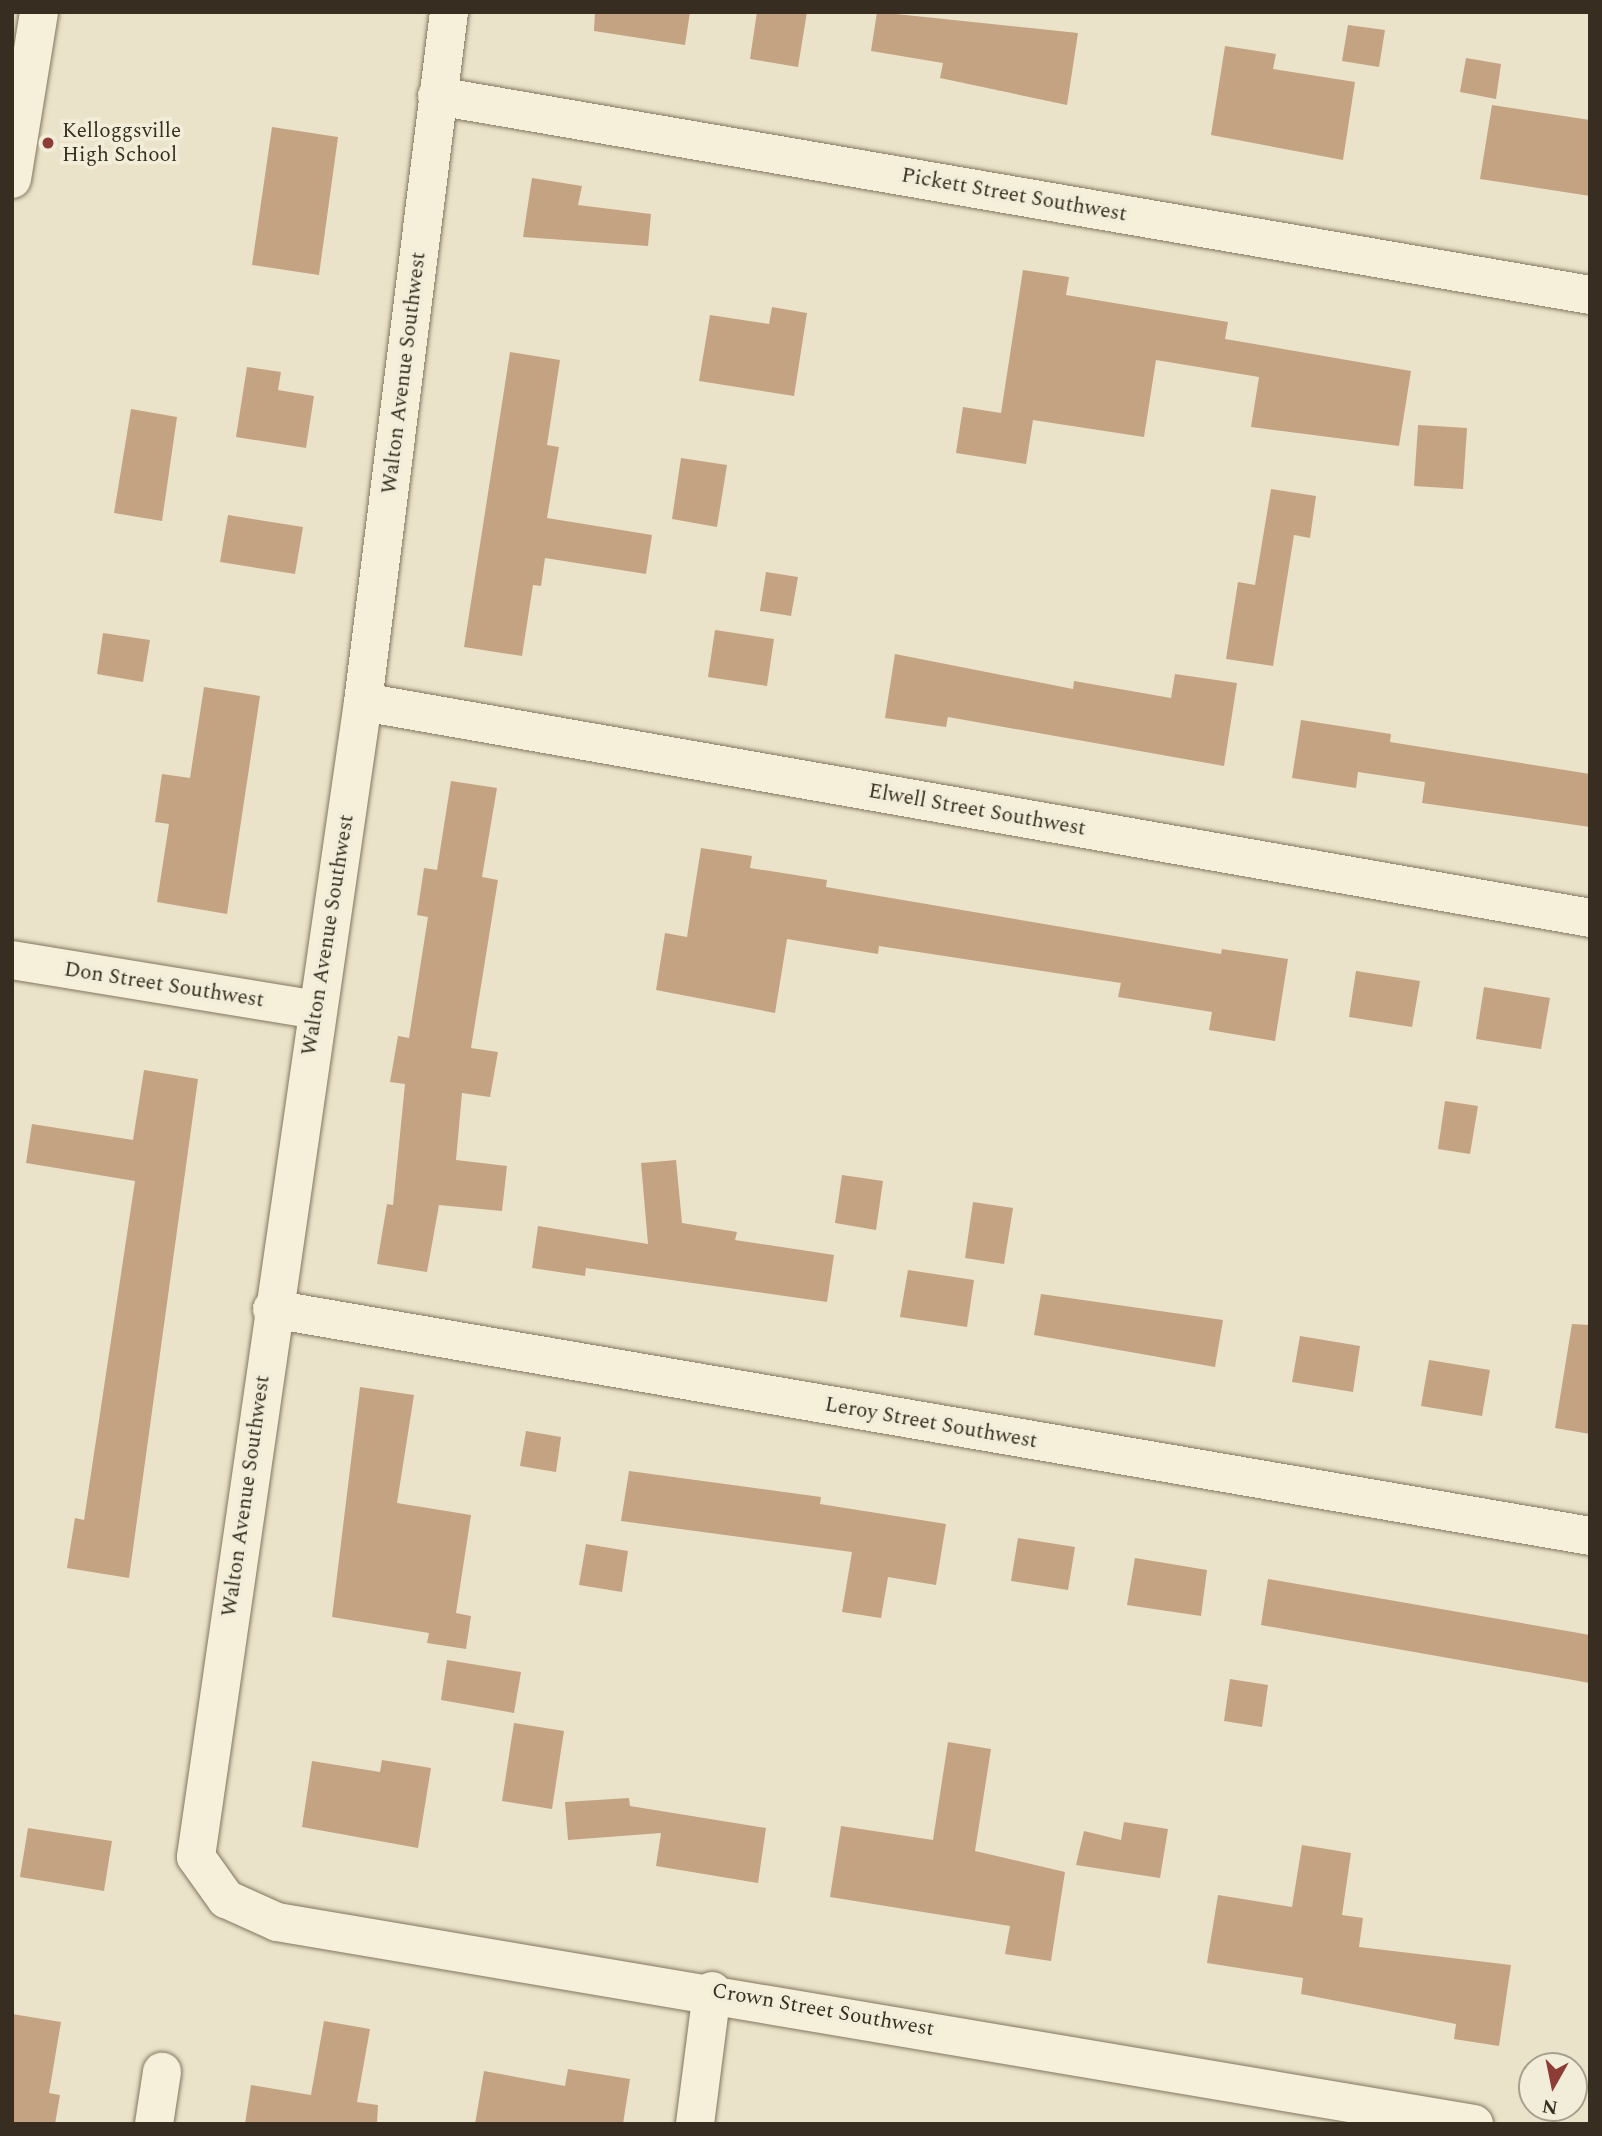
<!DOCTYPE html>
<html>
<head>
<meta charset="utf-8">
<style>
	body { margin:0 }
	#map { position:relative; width:1602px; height:2136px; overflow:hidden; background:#eae3c9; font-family:Spectral,serif }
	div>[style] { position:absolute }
	.building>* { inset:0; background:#c4a383 }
	.roads { filter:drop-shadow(0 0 2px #84765f) drop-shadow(0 0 2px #84765f) }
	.minor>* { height:38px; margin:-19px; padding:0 19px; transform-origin:19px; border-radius:19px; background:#f6f0db }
	.dots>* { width:19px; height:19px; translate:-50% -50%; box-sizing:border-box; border:4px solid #f2edd8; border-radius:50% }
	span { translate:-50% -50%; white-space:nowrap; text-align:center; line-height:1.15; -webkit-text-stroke:7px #f2edd8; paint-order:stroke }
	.poi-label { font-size:21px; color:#372d21 }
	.left { translate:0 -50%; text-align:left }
	.street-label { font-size:21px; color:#372d21 }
	.frame { position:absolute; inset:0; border:14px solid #372d21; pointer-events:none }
	.north { position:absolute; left:1518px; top:2052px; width:70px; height:70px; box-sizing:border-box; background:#f2edd8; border:2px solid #a7a08f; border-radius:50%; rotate:189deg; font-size:19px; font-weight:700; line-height:28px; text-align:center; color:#372d21 }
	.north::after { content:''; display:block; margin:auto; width:24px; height:32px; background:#8d3c36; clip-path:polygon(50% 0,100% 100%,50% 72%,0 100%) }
</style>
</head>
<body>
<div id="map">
	<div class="building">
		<i style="clip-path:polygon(595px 12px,690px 12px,685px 45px,594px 31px)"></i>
		<i style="clip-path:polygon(757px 12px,807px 12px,798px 67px,750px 59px)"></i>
		<i style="clip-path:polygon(877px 12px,1078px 33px,1067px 105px,940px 78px,943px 63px,871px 51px)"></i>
		<i style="clip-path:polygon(1348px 25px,1385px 30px,1379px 67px,1342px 61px)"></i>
		<i style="clip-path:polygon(1225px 46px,1276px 54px,1273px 69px,1355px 82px,1343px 160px,1211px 135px)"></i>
		<i style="clip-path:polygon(1466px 58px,1501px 64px,1496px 99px,1460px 92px)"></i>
		<i style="clip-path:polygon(1492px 105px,1590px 120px,1590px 196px,1480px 179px)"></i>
		<i style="clip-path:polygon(272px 127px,338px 137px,319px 275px,252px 265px)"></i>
		<i style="clip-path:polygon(532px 178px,582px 186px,578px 205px,651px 214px,648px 246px,523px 237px)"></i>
		<i style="clip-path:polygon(1023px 270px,1069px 277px,1066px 295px,1228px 322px,1225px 339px,1411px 371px,1399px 446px,1251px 427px,1259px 377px,1156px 360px,1144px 437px,1033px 420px,1026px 464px,956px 453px,963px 407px,1001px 413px)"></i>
		<i style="clip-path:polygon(772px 307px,807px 313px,794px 396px,699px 381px,710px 315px,769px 324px)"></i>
		<i style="clip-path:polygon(510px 352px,560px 360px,547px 445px,559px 447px,547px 518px,652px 535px,646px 574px,545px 558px,541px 586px,533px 585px,522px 656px,464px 647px)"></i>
		<i style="clip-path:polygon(247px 367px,281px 372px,278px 390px,314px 396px,306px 448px,236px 437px)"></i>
		<i style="clip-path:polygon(131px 409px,177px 417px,162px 521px,114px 513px)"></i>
		<i style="clip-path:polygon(1418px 425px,1467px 428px,1463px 489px,1414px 486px)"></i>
		<i style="clip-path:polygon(681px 458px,727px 465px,717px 527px,672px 519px)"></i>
		<i style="clip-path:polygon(1271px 489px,1316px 496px,1310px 538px,1294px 535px,1273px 666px,1226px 659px,1238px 582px,1255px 585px)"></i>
		<i style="clip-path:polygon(228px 515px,303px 527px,295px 574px,220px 562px)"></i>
		<i style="clip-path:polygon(766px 572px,798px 577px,791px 616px,760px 611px)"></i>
		<i style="clip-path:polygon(715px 630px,774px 639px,767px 686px,708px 677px)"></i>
		<i style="clip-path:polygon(103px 633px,150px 640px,143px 682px,97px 674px)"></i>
		<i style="clip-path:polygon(895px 654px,1073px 689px,1074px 681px,1171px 698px,1175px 674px,1237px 683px,1224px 766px,948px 717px,946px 727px,885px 718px)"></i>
		<i style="clip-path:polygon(204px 687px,260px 696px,227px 914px,157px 902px,169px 824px,155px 822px,162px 774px,190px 778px)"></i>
		<i style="clip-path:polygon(1301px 720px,1391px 734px,1390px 742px,1590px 774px,1590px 827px,1422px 803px,1425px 782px,1358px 772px,1356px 788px,1292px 778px)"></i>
		<i style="clip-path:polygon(451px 781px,497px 788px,482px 877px,498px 880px,471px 1048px,498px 1052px,490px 1097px,462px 1093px,456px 1160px,507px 1166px,502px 1211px,439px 1205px,427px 1272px,377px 1264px,387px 1204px,393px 1205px,405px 1084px,390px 1082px,398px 1036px,409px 1038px,428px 917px,417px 915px,424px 868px,437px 870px)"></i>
		<i style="clip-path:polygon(701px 848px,752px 856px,750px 868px,827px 880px,826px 887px,1221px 954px,1222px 949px,1288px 959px,1275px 1041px,1209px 1030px,1212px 1012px,1118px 997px,1121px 983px,879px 946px,878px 954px,787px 939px,775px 1013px,656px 990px,665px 933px,687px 937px)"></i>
		<i style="clip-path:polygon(1356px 971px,1420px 981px,1412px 1027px,1349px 1017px)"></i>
		<i style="clip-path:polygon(1484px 987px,1550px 998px,1541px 1049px,1476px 1039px)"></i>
		<i style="clip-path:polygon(144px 1070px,198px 1079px,129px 1578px,67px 1568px,75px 1518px,84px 1520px,135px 1181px,26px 1163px,32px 1124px,133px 1140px)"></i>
		<i style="clip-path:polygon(1445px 1101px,1478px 1106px,1470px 1154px,1438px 1149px)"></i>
		<i style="clip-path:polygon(676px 1160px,682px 1223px,737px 1232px,735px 1240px,834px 1255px,827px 1302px,586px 1268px,585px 1276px,532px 1268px,538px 1226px,648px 1244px,641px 1163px)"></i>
		<i style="clip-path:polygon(842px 1175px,883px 1181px,876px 1230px,835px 1223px)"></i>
		<i style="clip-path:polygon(973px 1202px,1013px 1208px,1004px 1264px,965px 1258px)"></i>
		<i style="clip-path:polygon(908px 1270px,974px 1280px,967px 1327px,900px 1317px)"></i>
		<i style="clip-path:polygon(1041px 1294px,1223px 1320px,1215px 1367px,1034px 1335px)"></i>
		<i style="clip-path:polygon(1572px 1324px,1590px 1325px,1590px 1434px,1555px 1428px)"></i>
		<i style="clip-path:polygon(1300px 1336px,1360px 1346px,1353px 1392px,1292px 1382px)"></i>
		<i style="clip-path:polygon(1429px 1360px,1490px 1370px,1482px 1416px,1421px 1406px)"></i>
		<i style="clip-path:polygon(360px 1387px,414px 1395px,397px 1503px,471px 1515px,456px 1613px,471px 1616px,466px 1649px,427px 1643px,429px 1633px,332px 1617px)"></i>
		<i style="clip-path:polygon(526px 1431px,561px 1437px,556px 1472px,520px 1466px)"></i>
		<i style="clip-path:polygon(629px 1471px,821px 1497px,820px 1504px,946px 1524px,936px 1585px,888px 1577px,881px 1618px,842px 1612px,852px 1552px,621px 1521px)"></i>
		<i style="clip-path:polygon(1018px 1538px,1075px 1547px,1068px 1590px,1011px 1581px)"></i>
		<i style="clip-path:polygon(586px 1544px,628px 1551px,622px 1592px,579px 1585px)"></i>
		<i style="clip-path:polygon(1135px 1558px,1207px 1570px,1201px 1616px,1127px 1605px)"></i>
		<i style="clip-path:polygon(1268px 1579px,1590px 1635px,1590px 1683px,1261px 1625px)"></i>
		<i style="clip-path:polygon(447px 1660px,521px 1672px,514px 1713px,441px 1700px)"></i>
		<i style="clip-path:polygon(1230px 1679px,1268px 1685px,1262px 1727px,1224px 1721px)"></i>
		<i style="clip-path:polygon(514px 1723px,564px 1731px,552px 1809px,502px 1801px)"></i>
		<i style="clip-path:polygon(948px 1742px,991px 1749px,975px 1851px,1065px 1872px,1051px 1961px,1005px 1954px,1010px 1926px,830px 1897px,841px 1826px,933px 1840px)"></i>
		<i style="clip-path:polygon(382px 1760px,431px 1768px,418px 1848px,302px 1827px,312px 1761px,380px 1772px)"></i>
		<i style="clip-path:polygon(629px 1798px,630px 1806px,766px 1828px,758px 1883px,656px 1866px,661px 1833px,568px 1840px,565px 1802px)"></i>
		<i style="clip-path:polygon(1124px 1822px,1168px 1829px,1160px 1878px,1076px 1865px,1084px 1831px,1121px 1840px)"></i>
		<i style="clip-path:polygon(28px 1828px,112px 1841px,104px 1891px,20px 1877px)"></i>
		<i style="clip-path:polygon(1302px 1845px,1351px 1853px,1342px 1915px,1363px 1918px,1359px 1947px,1511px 1965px,1499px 2046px,1454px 2039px,1456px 2024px,1301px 1994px,1303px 1978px,1207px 1963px,1218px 1895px,1292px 1907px)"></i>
		<i style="clip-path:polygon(12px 2014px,61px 2022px,49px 2093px,60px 2095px,55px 2124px,12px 2124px)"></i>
		<i style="clip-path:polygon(324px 2021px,370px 2029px,357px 2102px,378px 2105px,377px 2124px,245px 2124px,251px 2085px,311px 2095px)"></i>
		<i style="clip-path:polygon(568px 2069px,630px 2079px,623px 2124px,475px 2124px,484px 2071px,565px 2086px)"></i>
	</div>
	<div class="roads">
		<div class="minor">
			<i style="left:449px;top:12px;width:695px;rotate:97.1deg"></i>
			<i style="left:363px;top:702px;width:1167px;rotate:98.23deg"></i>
			<i style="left:196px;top:1857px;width:52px;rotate:54.5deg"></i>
			<i style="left:226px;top:1899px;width:56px;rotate:24.3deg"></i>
			<i style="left:277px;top:1922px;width:1214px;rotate:9.58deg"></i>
			<i style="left:437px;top:96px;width:1170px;rotate:9.79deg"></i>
			<i style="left:12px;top:179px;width:169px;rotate:-80.8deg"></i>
			<i style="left:363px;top:702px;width:1246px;rotate:9.98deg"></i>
			<i style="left:12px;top:960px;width:309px;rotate:9.3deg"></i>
			<i style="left:272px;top:1309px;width:1337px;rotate:9.77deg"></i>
			<i style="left:154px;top:2124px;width:53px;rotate:-81.3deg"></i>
			<i style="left:695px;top:2124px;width:134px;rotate:-82.7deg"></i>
		</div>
	</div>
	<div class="dots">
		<i style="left:48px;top:143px;background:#8d3c36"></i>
	</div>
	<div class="poi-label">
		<span class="left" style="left:62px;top:143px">Kelloggsville<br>High School</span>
	</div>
	<div class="street-label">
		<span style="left:1014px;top:195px;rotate:10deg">Pickett Street Southwest</span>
		<span style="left:404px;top:373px;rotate:-83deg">Walton Avenue Southwest</span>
		<span style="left:977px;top:810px;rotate:10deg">Elwell Street Southwest</span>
		<span style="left:328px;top:935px;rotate:-81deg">Walton Avenue Southwest</span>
		<span style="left:164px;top:985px;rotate:9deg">Don Street Southwest</span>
		<span style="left:931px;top:1423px;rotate:10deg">Leroy Street Southwest</span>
		<span style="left:246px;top:1496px;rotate:-82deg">Walton Avenue Southwest</span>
		<span style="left:823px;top:2010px;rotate:10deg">Crown Street Southwest</span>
	</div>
	<div class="frame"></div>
	<div class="north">N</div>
</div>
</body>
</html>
